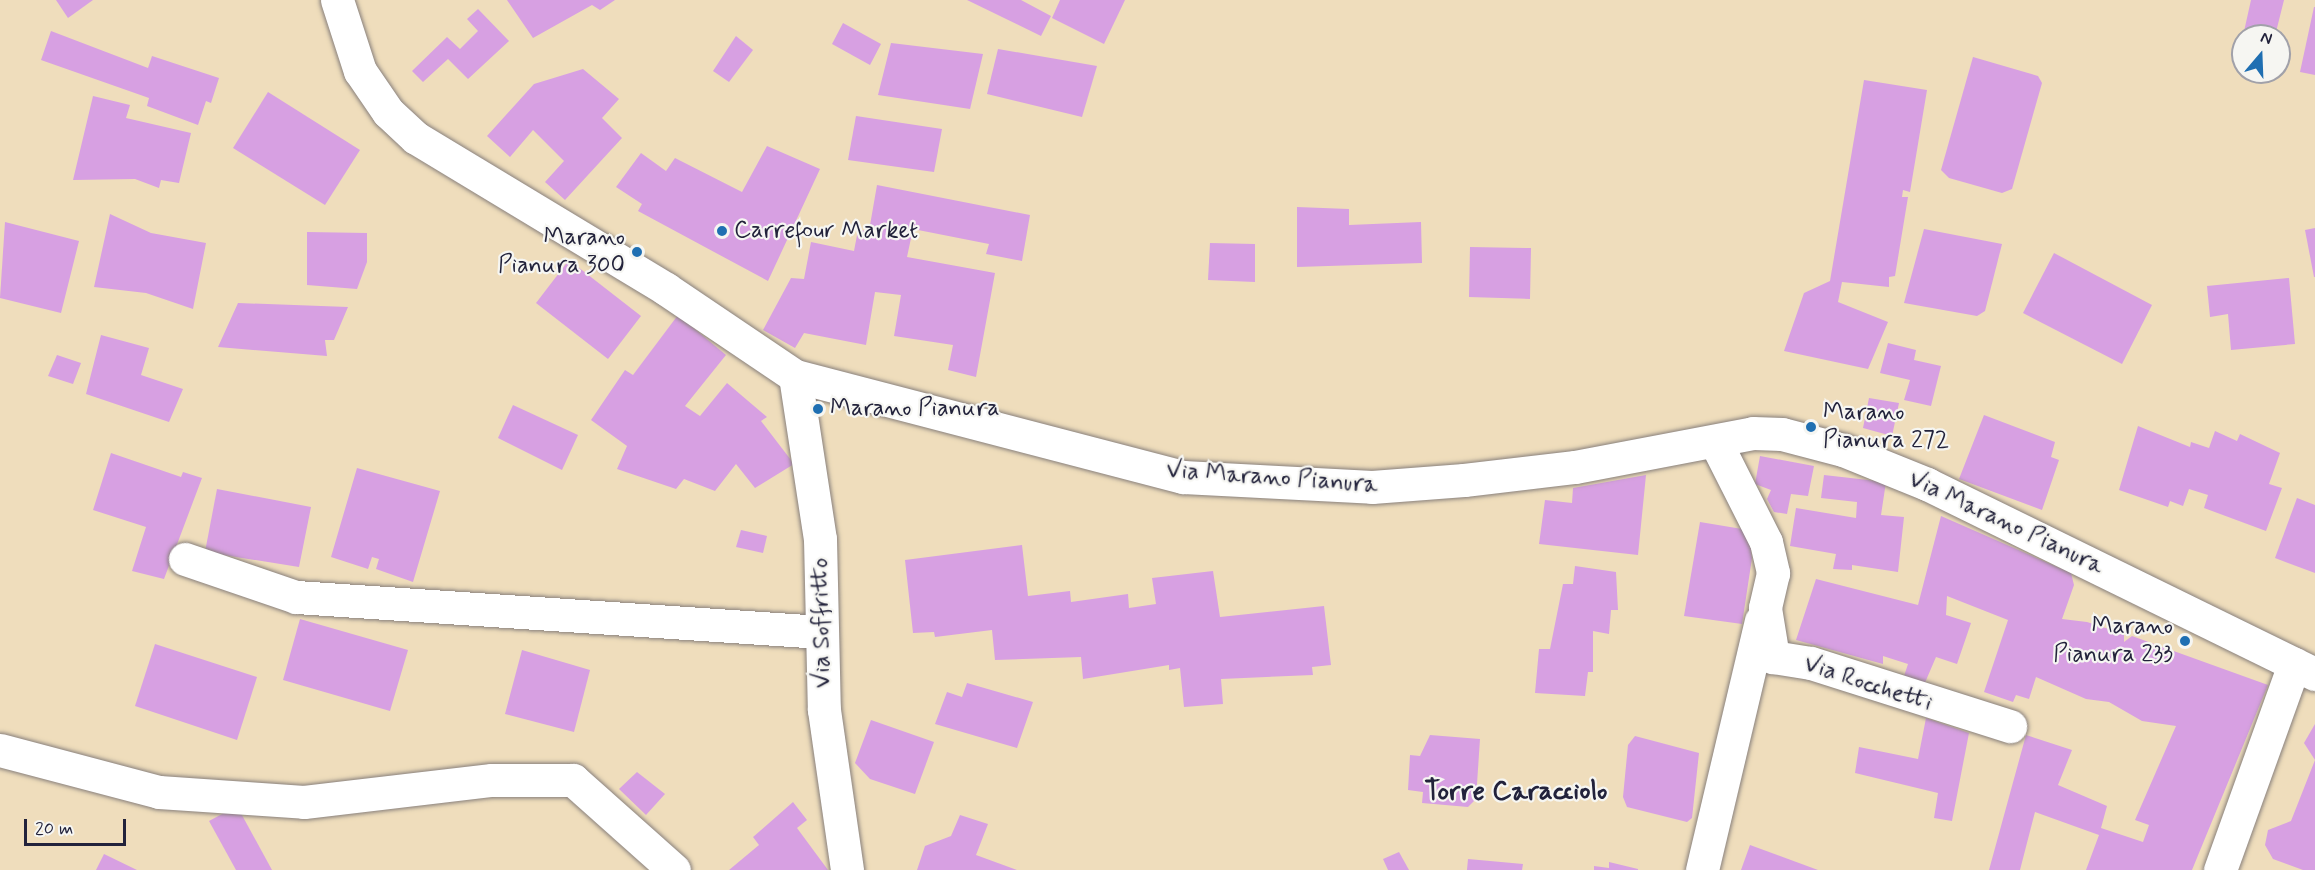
<!DOCTYPE html>
<html>
<head>
<meta charset="utf-8">
<style>
	body { margin:0 }
	#map { position:relative; width:2315px; height:870px; overflow:hidden; background:#efddbc; font-family:Mynerve,sans-serif }
	div>[style] { position:absolute }
	.building>* { inset:0; background:#d7a0e2 }
	.roads { filter:drop-shadow(0 0 2px #88807c) drop-shadow(0 0 2px #88807c) }
	.minor>* { height:33px; margin:-16.5px; padding:0 16.5px; transform-origin:16.5px; border-radius:16.5px; background:#fff }
	.dots>* { width:16px; height:16px; translate:-50% -50%; box-sizing:border-box; border:3px solid #f6f6f2; border-radius:50% }
	span { translate:-50% -50%; white-space:nowrap; text-align:center; line-height:1.15; -webkit-text-stroke:4.5px #f6f6f2; paint-order:stroke }
	.poi-label { font-size:24px; color:#22223b }
	.left { translate:0 -50%; text-align:left }
	.right { translate:-100% -50%; text-align:right }
	.street-label { font-size:24px; color:#22223b }
	.quarter-label { font-size:27px; color:#22223b; font-weight:700 }
	.north { position:absolute; left:2231px; top:24px; width:60px; height:60px; box-sizing:border-box; background:#f6f6f2; border:2px solid #a1a1a9; border-radius:50%; rotate:19deg; font-size:16px; font-weight:700; line-height:24px; text-align:center; color:#22223b }
	.north::after { content:''; display:block; margin:auto; width:21px; height:27px; background:#1f6fb2; clip-path:polygon(50% 0,100% 100%,50% 72%,0 100%) }
	.scale { position:absolute; left:24px; top:819px; width:102px; height:27px; box-sizing:border-box; border:3px solid #22223b; border-top:0; padding-left:8px; font-size:18px; line-height:21px; white-space:nowrap; color:#22223b; -webkit-text-stroke:4px #f6f6f2; paint-order:stroke }
</style>
</head>
<body>
<div id="map">
	<div class="building">
		<i style="clip-path:polygon(56px 0,93px 0,68px 18px)"></i>
		<i style="clip-path:polygon(507px 0,615px 0,600px 10px,592px 5px,533px 38px)"></i>
		<i style="clip-path:polygon(967px 0,1021px 0,1051px 16px,1041px 36px)"></i>
		<i style="clip-path:polygon(1060px 0,1125px 0,1104px 44px,1052px 18px)"></i>
		<i style="clip-path:polygon(2251px 0,2284px 0,2275px 36px,2243px 36px)"></i>
		<i style="clip-path:polygon(2314px 7px,2315px 7px,2315px 75px,2300px 72px)"></i>
		<i style="clip-path:polygon(478px 9px,509px 41px,468px 79px,448px 59px,423px 82px,412px 71px,447px 37px,460px 49px,478px 31px,467px 19px)"></i>
		<i style="clip-path:polygon(843px 23px,881px 44px,870px 65px,832px 44px)"></i>
		<i style="clip-path:polygon(51px 31px,148px 68px,152px 56px,219px 78px,211px 103px,206px 101px,198px 125px,147px 106px,149px 98px,41px 60px)"></i>
		<i style="clip-path:polygon(736px 36px,753px 50px,729px 82px,713px 71px)"></i>
		<i style="clip-path:polygon(891px 43px,983px 54px,970px 109px,878px 95px)"></i>
		<i style="clip-path:polygon(998px 49px,1097px 66px,1082px 117px,987px 94px)"></i>
		<i style="clip-path:polygon(1973px 57px,2038px 76px,2042px 83px,2012px 189px,2002px 193px,1949px 178px,1941px 170px)"></i>
		<i style="clip-path:polygon(583px 69px,619px 99px,602px 118px,622px 138px,565px 200px,545px 182px,564px 161px,533px 130px,510px 157px,487px 136px,534px 84px)"></i>
		<i style="clip-path:polygon(1864px 80px,1927px 90px,1910px 192px,1903px 190px,1902px 197px,1908px 197px,1895px 276px,1889px 277px,1889px 287px,1842px 282px,1838px 302px,1888px 322px,1868px 369px,1784px 351px,1804px 293px,1830px 281px)"></i>
		<i style="clip-path:polygon(268px 92px,360px 150px,325px 205px,233px 148px)"></i>
		<i style="clip-path:polygon(93px 96px,130px 105px,126px 118px,191px 133px,179px 183px,161px 180px,159px 188px,135px 179px,73px 180px)"></i>
		<i style="clip-path:polygon(856px 116px,942px 129px,934px 172px,848px 160px)"></i>
		<i style="clip-path:polygon(767px 146px,820px 169px,768px 281px,638px 211px,642px 204px,616px 187px,641px 153px,666px 171px,675px 158px,742px 192px)"></i>
		<i style="clip-path:polygon(877px 185px,1030px 215px,1022px 261px,986px 254px,989px 244px,913px 229px,907px 257px,995px 273px,976px 377px,948px 370px,953px 345px,894px 336px,901px 295px,875px 292px,866px 345px,804px 333px,795px 348px,763px 330px,791px 278px,804px 279px,811px 242px,854px 251px,858px 230px,869px 231px)"></i>
		<i style="clip-path:polygon(1297px 207px,1349px 209px,1349px 225px,1421px 222px,1422px 263px,1297px 267px)"></i>
		<i style="clip-path:polygon(110px 214px,151px 233px,206px 243px,193px 309px,146px 293px,94px 287px)"></i>
		<i style="clip-path:polygon(5px 222px,79px 241px,61px 313px,0 298px)"></i>
		<i style="clip-path:polygon(2315px 228px,2315px 277px,2314px 277px,2305px 230px)"></i>
		<i style="clip-path:polygon(1924px 229px,2002px 244px,1985px 311px,1977px 316px,1904px 303px)"></i>
		<i style="clip-path:polygon(307px 232px,367px 233px,367px 262px,357px 289px,307px 285px)"></i>
		<i style="clip-path:polygon(1210px 243px,1255px 244px,1255px 282px,1208px 280px)"></i>
		<i style="clip-path:polygon(1470px 247px,1531px 248px,1530px 299px,1469px 297px)"></i>
		<i style="clip-path:polygon(2054px 253px,2152px 305px,2122px 364px,2023px 313px)"></i>
		<i style="clip-path:polygon(569px 260px,641px 316px,608px 359px,536px 303px)"></i>
		<i style="clip-path:polygon(2289px 278px,2295px 344px,2231px 350px,2228px 314px,2210px 317px,2207px 286px)"></i>
		<i style="clip-path:polygon(238px 303px,348px 307px,334px 340px,325px 340px,327px 356px,218px 347px)"></i>
		<i style="clip-path:polygon(678px 315px,726px 355px,685px 406px,700px 416px,727px 383px,767px 417px,761px 421px,794px 464px,755px 488px,736px 464px,715px 491px,684px 479px,676px 489px,617px 469px,627px 446px,591px 420px,625px 370px,633px 375px)"></i>
		<i style="clip-path:polygon(101px 335px,149px 348px,141px 375px,183px 389px,169px 422px,86px 394px)"></i>
		<i style="clip-path:polygon(1888px 343px,1916px 350px,1914px 360px,1941px 366px,1931px 406px,1904px 400px,1910px 380px,1880px 373px)"></i>
		<i style="clip-path:polygon(57px 355px,81px 363px,73px 384px,48px 376px)"></i>
		<i style="clip-path:polygon(1869px 398px,1899px 403px,1892px 436px,1863px 428px)"></i>
		<i style="clip-path:polygon(513px 405px,578px 435px,562px 470px,498px 438px)"></i>
		<i style="clip-path:polygon(1984px 415px,2055px 442px,2051px 457px,2059px 460px,2042px 510px,1959px 479px)"></i>
		<i style="clip-path:polygon(2138px 426px,2190px 447px,2191px 442px,2209px 448px,2215px 431px,2237px 441px,2240px 434px,2280px 453px,2269px 484px,2282px 488px,2266px 531px,2204px 508px,2208px 495px,2189px 489px,2183px 506px,2170px 501px,2168px 507px,2119px 490px)"></i>
		<i style="clip-path:polygon(111px 453px,181px 477px,183px 472px,202px 478px,164px 579px,132px 571px,146px 527px,93px 510px)"></i>
		<i style="clip-path:polygon(1760px 456px,1814px 466px,1808px 496px,1791px 494px,1787px 514px,1774px 512px,1767px 499px,1771px 490px,1755px 484px)"></i>
		<i style="clip-path:polygon(357px 468px,440px 491px,413px 582px,376px 569px,379px 559px,372px 557px,368px 569px,331px 557px)"></i>
		<i style="clip-path:polygon(1646px 475px,1638px 555px,1539px 544px,1545px 500px,1572px 503px,1573px 488px)"></i>
		<i style="clip-path:polygon(1824px 475px,1886px 482px,1881px 515px,1904px 517px,1898px 572px,1852px 565px,1852px 570px,1833px 569px,1836px 554px,1790px 546px,1796px 508px,1856px 518px,1857px 502px,1821px 498px)"></i>
		<i style="clip-path:polygon(217px 489px,311px 507px,299px 567px,205px 552px)"></i>
		<i style="clip-path:polygon(2297px 498px,2315px 505px,2315px 573px,2275px 558px)"></i>
		<i style="clip-path:polygon(1941px 516px,2071px 573px,2074px 585px,2062px 619px,2087px 622px,2124px 634px,2124px 642px,2132px 636px,2268px 685px,2192px 870px,2086px 870px,2099px 835px,2035px 812px,2020px 870px,1989px 870px,2026px 735px,2072px 750px,2058px 785px,2107px 806px,2101px 828px,2143px 842px,2149px 825px,2135px 820px,2176px 726px,2142px 721px,2109px 702px,2086px 699px,2036px 677px,2029px 699px,2016px 695px,2013px 702px,1984px 692px,2008px 620px,1947px 596px,1946px 615px,1971px 623px,1957px 664px,1936px 657px,1924px 685px,1903px 679px,1908px 664px,1883px 656px,1883px 664px,1796px 640px,1816px 579px,1918px 605px)"></i>
		<i style="clip-path:polygon(1700px 522px,1748px 530px,1752px 558px,1742px 624px,1684px 616px)"></i>
		<i style="clip-path:polygon(741px 530px,767px 536px,763px 553px,736px 547px)"></i>
		<i style="clip-path:polygon(1022px 545px,1028px 596px,1070px 591px,1071px 602px,1128px 594px,1129px 608px,1156px 604px,1152px 578px,1213px 571px,1220px 617px,1324px 606px,1331px 665px,1312px 667px,1313px 675px,1221px 679px,1223px 704px,1184px 707px,1180px 668px,1169px 670px,1169px 665px,1083px 679px,1081px 657px,995px 660px,992px 630px,935px 637px,934px 632px,913px 633px,905px 560px)"></i>
		<i style="clip-path:polygon(1575px 566px,1616px 572px,1618px 610px,1611px 610px,1609px 634px,1593px 631px,1593px 672px,1588px 672px,1585px 696px,1535px 693px,1539px 649px,1550px 649px,1563px 584px,1573px 584px)"></i>
		<i style="clip-path:polygon(300px 619px,408px 650px,390px 711px,283px 680px)"></i>
		<i style="clip-path:polygon(155px 644px,257px 677px,237px 740px,135px 706px)"></i>
		<i style="clip-path:polygon(522px 650px,590px 670px,574px 732px,505px 714px)"></i>
		<i style="clip-path:polygon(967px 683px,1033px 702px,1017px 748px,935px 724px,947px 692px,962px 697px)"></i>
		<i style="clip-path:polygon(1926px 718px,1969px 733px,1952px 821px,1934px 818px,1938px 793px,1855px 773px,1859px 747px,1918px 759px)"></i>
		<i style="clip-path:polygon(871px 720px,934px 742px,915px 794px,870px 779px,855px 763px)"></i>
		<i style="clip-path:polygon(2315px 724px,2315px 760px,2304px 743px)"></i>
		<i style="clip-path:polygon(1430px 735px,1480px 739px,1476px 799px,1468px 807px,1422px 803px,1423px 792px,1408px 790px,1410px 755px,1420px 756px)"></i>
		<i style="clip-path:polygon(1635px 736px,1699px 753px,1692px 818px,1687px 822px,1627px 807px,1623px 797px,1628px 745px)"></i>
		<i style="clip-path:polygon(2315px 760px,2315px 870px,2303px 870px,2273px 859px,2265px 845px,2268px 830px,2291px 821px)"></i>
		<i style="clip-path:polygon(637px 772px,665px 794px,646px 815px,619px 789px)"></i>
		<i style="clip-path:polygon(793px 802px,807px 820px,797px 828px,828px 870px,729px 870px,759px 845px,753px 837px)"></i>
		<i style="clip-path:polygon(237px 806px,272px 870px,236px 870px,209px 821px)"></i>
		<i style="clip-path:polygon(960px 815px,988px 824px,976px 855px,1017px 870px,917px 870px,925px 846px,951px 836px)"></i>
		<i style="clip-path:polygon(1750px 845px,1818px 870px,1741px 870px)"></i>
		<i style="clip-path:polygon(1399px 852px,1409px 870px,1388px 870px,1383px 859px)"></i>
		<i style="clip-path:polygon(104px 854px,137px 870px,96px 870px)"></i>
		<i style="clip-path:polygon(1468px 859px,1523px 864px,1522px 870px,1467px 870px)"></i>
		<i style="clip-path:polygon(1609px 862px,1638px 869px,1638px 870px,1594px 870px,1594px 866px,1609px 868px)"></i>
	</div>
	<div class="roads">
		<div class="minor">
			<i style="left:337px;top:0;width:75px;rotate:72.1deg"></i>
			<i style="left:360px;top:71px;width:50px;rotate:55.7deg"></i>
			<i style="left:388px;top:112px;width:38px;rotate:43deg"></i>
			<i style="left:416px;top:138px;width:292px;rotate:31.1deg"></i>
			<i style="left:666px;top:289px;width:156px;rotate:34deg"></i>
			<i style="left:795px;top:376px;width:401px;rotate:14.6deg"></i>
			<i style="left:1183px;top:477px;width:189px;rotate:3deg"></i>
			<i style="left:1372px;top:487px;width:92px;rotate:-4.4deg"></i>
			<i style="left:1464px;top:480px;width:112px;rotate:-6.7deg"></i>
			<i style="left:1575px;top:467px;width:181px;rotate:-10.8deg"></i>
			<i style="left:1753px;top:433px;width:29px;rotate:2deg"></i>
			<i style="left:1782px;top:434px;width:63px;rotate:14.7deg"></i>
			<i style="left:1843px;top:450px;width:91px;rotate:22deg"></i>
			<i style="left:1927px;top:484px;width:432px;rotate:26.1deg"></i>
			<i style="left:795px;top:376px;width:165px;rotate:81.3deg"></i>
			<i style="left:820px;top:539px;width:171px;rotate:88.7deg"></i>
			<i style="left:824px;top:710px;width:162px;rotate:81.8deg"></i>
			<i style="left:1715px;top:441px;width:113px;rotate:63.2deg"></i>
			<i style="left:1766px;top:542px;width:32px;rotate:77deg"></i>
			<i style="left:1773px;top:573px;width:36px;rotate:103deg"></i>
			<i style="left:1765px;top:608px;width:50px;rotate:80.7deg"></i>
			<i style="left:1773px;top:657px;width:38px;rotate:9deg"></i>
			<i style="left:1811px;top:663px;width:209px;rotate:17.6deg"></i>
			<i style="left:185px;top:559px;width:117px;rotate:18.9deg"></i>
			<i style="left:296px;top:597px;width:527px;rotate:3.81deg"></i>
			<i style="left:0;top:750px;width:164px;rotate:14.8deg"></i>
			<i style="left:159px;top:792px;width:145px;rotate:3.9deg"></i>
			<i style="left:304px;top:802px;width:189px;rotate:-6.7deg"></i>
			<i style="left:492px;top:780px;width:81px"></i>
			<i style="left:573px;top:780px;width:135px;rotate:41.7deg"></i>
			<i style="left:1702px;top:870px;width:256px;rotate:-76.7deg"></i>
			<i style="left:2220px;top:870px;width:219px;rotate:-70.2deg"></i>
		</div>
	</div>
	<div class="dots">
		<i style="left:722px;top:231px;background:#1f6fb2"></i>
		<i style="left:637px;top:252px;background:#1f6fb2"></i>
		<i style="left:818px;top:409px;background:#1f6fb2"></i>
		<i style="left:1811px;top:427px;background:#1f6fb2"></i>
		<i style="left:2185px;top:641px;background:#1f6fb2"></i>
	</div>
	<div class="poi-label">
		<span class="left" style="left:734px;top:231px">Carrefour Market</span>
		<span class="right" style="left:625px;top:252px">Marano<br>Pianura 300</span>
		<span class="left" style="left:830px;top:409px">Marano Pianura</span>
		<span class="left" style="left:1823px;top:427px">Marano<br>Pianura 272</span>
		<span class="right" style="left:2173px;top:641px">Marano<br>Pianura 233</span>
	</div>
	<div class="street-label">
		<span style="left:1272px;top:478px;rotate:4deg">Via Marano Pianura</span>
		<span style="left:2006px;top:523px;rotate:25deg">Via Marano Pianura</span>
		<span style="left:822px;top:623px;rotate:-91deg">Via Soffritto</span>
		<span style="left:1868px;top:684px;rotate:18deg">Via Rocchetti</span>
	</div>
	<div class="quarter-label">
		<span style="left:1516px;top:792px">Torre Caracciolo</span>
	</div>
	<div class="north">N</div>
	<div class="scale">20 m</div>
</div>
</body>
</html>
